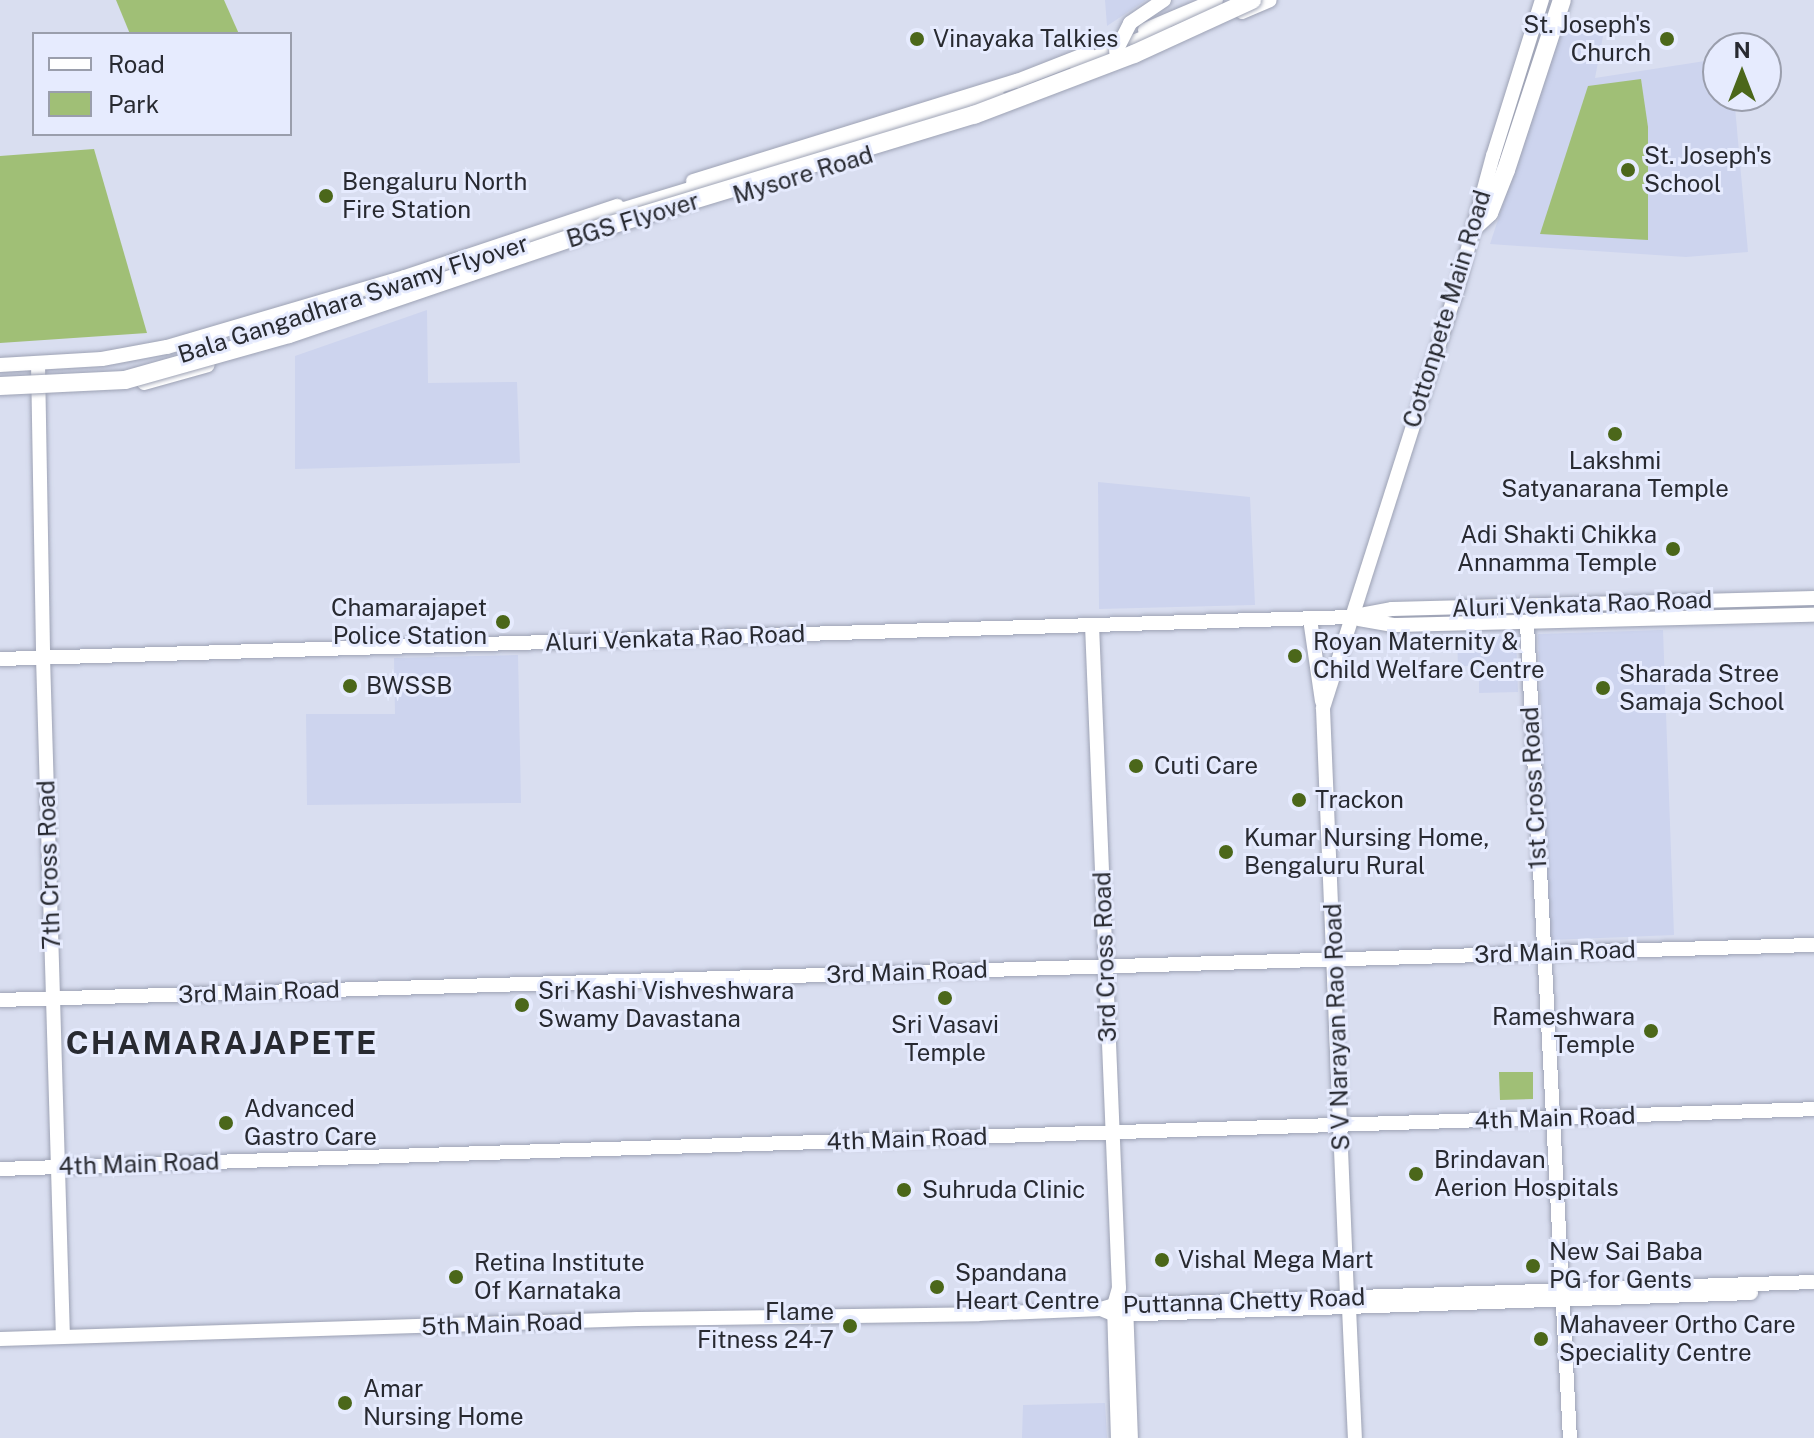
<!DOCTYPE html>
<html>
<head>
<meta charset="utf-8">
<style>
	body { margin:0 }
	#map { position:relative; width:1814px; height:1438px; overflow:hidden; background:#d9def0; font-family:"Public Sans",sans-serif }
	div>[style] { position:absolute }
	.built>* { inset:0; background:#cdd4ee }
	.green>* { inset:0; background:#a0bf76 }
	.roads { filter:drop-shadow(0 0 2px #9da2b4) drop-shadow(0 0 2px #9da2b4) }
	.secondary>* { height:14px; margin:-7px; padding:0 7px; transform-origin:7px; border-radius:7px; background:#fff }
	.primary>* { height:14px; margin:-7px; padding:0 7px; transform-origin:7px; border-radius:7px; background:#fff }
	.highway>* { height:18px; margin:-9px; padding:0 9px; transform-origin:9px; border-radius:9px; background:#fff }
	.bridges { filter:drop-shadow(0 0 2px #9da2b4) drop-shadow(0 0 2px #9da2b4) }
	.secondary-bridge>* { height:14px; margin:-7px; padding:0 7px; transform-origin:7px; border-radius:7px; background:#fff }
	.highway-bridge>* { height:18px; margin:-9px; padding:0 9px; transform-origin:9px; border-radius:9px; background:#fff }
	.dots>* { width:22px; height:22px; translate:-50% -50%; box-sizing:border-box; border:4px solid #e6ebfe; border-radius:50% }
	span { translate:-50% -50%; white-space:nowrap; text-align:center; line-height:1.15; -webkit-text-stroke:6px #e6ebfe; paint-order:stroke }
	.poi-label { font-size:24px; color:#282a31 }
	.right { translate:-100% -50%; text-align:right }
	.left { translate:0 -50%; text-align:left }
	.street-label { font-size:24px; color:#282a31 }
	.district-label { font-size:32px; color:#282a31; font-weight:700; letter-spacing:2px }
	.legend { position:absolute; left:32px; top:32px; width:260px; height:104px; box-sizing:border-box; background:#e6ebfe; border:2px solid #9a9eac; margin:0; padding:10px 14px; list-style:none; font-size:24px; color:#282a31 }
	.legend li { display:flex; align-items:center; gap:16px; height:40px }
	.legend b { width:40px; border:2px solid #9a9eac }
	.north { position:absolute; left:1702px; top:32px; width:80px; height:80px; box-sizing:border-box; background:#e6ebfe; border:2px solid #9a9eac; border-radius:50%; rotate:0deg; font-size:22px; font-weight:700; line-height:32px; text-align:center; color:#282a31 }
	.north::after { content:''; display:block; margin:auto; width:28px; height:36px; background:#4b671a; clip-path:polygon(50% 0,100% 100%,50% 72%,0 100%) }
</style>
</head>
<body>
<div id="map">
	<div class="built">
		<i style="clip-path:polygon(1105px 0,1146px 0,1107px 26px)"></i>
		<i style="clip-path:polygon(1564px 19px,1604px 31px,1595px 78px,1718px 59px,1718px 96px,1734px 96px,1748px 252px,1686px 257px,1490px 244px)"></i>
		<i style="clip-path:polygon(427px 310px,428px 383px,517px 382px,520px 463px,295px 469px,295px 356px)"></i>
		<i style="clip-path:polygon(1098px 482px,1250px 497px,1255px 605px,1099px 609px)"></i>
		<i style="clip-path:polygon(1663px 630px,1674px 935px,1549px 940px,1538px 634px)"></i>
		<i style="clip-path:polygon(1516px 635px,1518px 692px,1479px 693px,1479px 666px,1458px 666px,1457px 637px)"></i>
		<i style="clip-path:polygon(518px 655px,521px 803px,307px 805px,306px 714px,395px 714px,394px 658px)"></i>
		<i style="clip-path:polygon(1105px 1403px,1107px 1438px,1022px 1438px,1023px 1405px)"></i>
	</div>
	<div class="green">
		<i style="clip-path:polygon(116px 0,224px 0,239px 34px,130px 34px)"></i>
		<i style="clip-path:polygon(1641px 79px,1648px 127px,1648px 240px,1540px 234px,1588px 86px)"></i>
		<i style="clip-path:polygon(94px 149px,147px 333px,0 343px,0 156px)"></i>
		<i style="clip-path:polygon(1499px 1072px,1533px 1072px,1533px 1099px,1500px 1100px)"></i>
	</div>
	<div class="roads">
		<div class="secondary">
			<i style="left:1242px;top:12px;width:30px;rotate:-23deg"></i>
			<i style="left:1145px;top:30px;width:77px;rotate:-22.9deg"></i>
			<i style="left:693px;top:181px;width:339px;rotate:-17.2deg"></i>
			<i style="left:1017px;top:81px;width:76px;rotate:-21.5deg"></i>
			<i style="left:38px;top:363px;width:294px;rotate:89deg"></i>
			<i style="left:43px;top:657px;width:680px;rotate:88.32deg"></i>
			<i style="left:0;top:365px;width:102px;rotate:-3.4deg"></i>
			<i style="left:102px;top:359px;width:66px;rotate:-10.5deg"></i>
			<i style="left:167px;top:347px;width:248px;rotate:-16.4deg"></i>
			<i style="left:405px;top:277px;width:224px;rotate:-18.5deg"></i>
			<i style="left:144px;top:383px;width:66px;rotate:-15.7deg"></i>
			<i style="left:1310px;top:619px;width:83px;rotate:81.7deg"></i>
			<i style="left:1359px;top:619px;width:36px;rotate:10deg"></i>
			<i style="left:1394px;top:625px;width:420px;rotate:-1.4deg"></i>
			<i style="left:1527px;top:624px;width:815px;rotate:86.98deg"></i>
			<i style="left:1092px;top:625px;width:664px;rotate:87.67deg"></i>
			<i style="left:1119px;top:1288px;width:18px;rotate:106deg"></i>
			<i style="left:1114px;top:1305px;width:133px;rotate:88.3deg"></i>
			<i style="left:0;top:659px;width:1351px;rotate:-1.78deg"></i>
			<i style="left:1350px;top:617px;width:43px;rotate:-10.8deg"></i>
			<i style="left:1392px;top:609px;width:422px;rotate:-1.5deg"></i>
			<i style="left:0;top:1000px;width:1815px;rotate:-1.74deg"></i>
			<i style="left:0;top:1169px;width:1815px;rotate:-1.89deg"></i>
			<i style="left:1347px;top:1296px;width:588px;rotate:-92.34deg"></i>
			<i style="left:1323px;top:708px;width:440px;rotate:-72.3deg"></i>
			<i style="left:1457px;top:289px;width:138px;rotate:-74.9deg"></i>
			<i style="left:1493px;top:156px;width:164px;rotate:-72.6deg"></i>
			<i style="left:1126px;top:1304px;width:134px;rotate:87.9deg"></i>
			<i style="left:1349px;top:1308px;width:130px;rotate:87.4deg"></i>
		</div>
		<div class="primary">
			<i style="left:1101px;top:1309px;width:15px;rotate:23deg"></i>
			<i style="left:1115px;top:1315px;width:636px;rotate:-1.98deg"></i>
			<i style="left:0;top:1339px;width:638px;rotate:-1.8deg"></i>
			<i style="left:638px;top:1319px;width:341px;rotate:-0.8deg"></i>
			<i style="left:979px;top:1314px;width:122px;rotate:-2.3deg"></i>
			<i style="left:1101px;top:1309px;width:14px;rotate:-17deg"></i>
			<i style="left:1114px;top:1305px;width:700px;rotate:-1.88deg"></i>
		</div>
		<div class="highway">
			<i style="left:1079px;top:66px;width:91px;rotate:-22deg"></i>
			<i style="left:608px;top:216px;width:406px;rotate:-16.9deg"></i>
			<i style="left:1476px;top:225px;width:18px;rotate:-43deg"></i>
			<i style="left:1489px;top:213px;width:46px;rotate:-68.4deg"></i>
			<i style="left:1506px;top:170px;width:179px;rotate:-71.8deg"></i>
		</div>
	</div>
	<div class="bridges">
		<div class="secondary-bridge">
			<i style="left:1116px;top:51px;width:31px;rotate:-63deg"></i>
			<i style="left:1130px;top:23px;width:41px;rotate:-34.1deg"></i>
		</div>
		<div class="highway-bridge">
			<i style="left:0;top:386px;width:125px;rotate:-2.7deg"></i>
			<i style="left:125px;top:380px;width:170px;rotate:-15.7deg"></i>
			<i style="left:289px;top:334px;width:330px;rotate:-18.8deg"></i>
			<i style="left:601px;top:228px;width:390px;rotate:-16.9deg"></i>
			<i style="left:974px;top:115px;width:171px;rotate:-20.9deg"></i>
			<i style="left:1134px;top:54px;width:130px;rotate:-24.6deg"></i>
		</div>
	</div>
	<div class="dots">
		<i style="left:917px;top:39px;background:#4b671a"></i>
		<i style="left:1667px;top:39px;background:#4b671a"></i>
		<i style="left:1628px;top:170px;background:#4b671a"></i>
		<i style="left:326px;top:196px;background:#4b671a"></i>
		<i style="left:1615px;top:434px;background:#4b671a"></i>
		<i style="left:1673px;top:549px;background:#4b671a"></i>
		<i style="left:503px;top:622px;background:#4b671a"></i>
		<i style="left:1295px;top:656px;background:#4b671a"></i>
		<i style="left:350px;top:686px;background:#4b671a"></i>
		<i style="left:1603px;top:688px;background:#4b671a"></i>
		<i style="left:1136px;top:766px;background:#4b671a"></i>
		<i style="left:1299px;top:800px;background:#4b671a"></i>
		<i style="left:1226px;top:852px;background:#4b671a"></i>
		<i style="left:945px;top:998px;background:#4b671a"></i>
		<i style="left:522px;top:1005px;background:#4b671a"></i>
		<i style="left:1651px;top:1031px;background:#4b671a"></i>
		<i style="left:226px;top:1123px;background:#4b671a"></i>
		<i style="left:1416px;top:1174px;background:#4b671a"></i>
		<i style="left:904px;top:1190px;background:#4b671a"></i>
		<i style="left:1162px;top:1260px;background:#4b671a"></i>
		<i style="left:1533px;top:1266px;background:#4b671a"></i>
		<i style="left:456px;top:1277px;background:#4b671a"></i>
		<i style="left:937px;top:1287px;background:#4b671a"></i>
		<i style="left:850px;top:1326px;background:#4b671a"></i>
		<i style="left:1541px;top:1339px;background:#4b671a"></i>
		<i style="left:345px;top:1403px;background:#4b671a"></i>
	</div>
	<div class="poi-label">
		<span class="right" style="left:1651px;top:39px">St. Joseph's<br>Church</span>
		<span class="left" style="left:933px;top:39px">Vinayaka Talkies</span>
		<span class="left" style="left:1644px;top:170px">St. Joseph's<br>School</span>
		<span class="left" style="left:342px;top:196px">Bengaluru North<br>Fire Station</span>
		<span style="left:1615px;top:475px">Lakshmi<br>Satyanarana Temple</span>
		<span class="right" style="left:1657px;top:549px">Adi Shakti Chikka<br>Annamma Temple</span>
		<span class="right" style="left:487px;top:622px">Chamarajapet<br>Police Station</span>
		<span class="left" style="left:1313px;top:656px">Royan Maternity &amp;<br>Child Welfare Centre</span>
		<span class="left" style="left:1619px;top:688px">Sharada Stree<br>Samaja School</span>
		<span class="left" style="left:366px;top:686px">BWSSB</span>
		<span class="left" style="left:1154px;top:766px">Cuti Care</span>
		<span class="left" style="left:1315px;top:800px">Trackon</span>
		<span class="left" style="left:1244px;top:852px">Kumar Nursing Home,<br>Bengaluru Rural</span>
		<span class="left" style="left:538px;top:1005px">Sri Kashi Vishveshwara<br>Swamy Davastana</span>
		<span class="right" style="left:1635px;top:1031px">Rameshwara<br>Temple</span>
		<span style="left:945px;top:1039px">Sri Vasavi<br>Temple</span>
		<span class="left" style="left:244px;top:1123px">Advanced<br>Gastro Care</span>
		<span class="left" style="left:1434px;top:1174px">Brindavan<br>Aerion Hospitals</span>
		<span class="left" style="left:922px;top:1190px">Suhruda Clinic</span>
		<span class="left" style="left:1549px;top:1266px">New Sai Baba<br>PG for Gents</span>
		<span class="left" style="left:1178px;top:1260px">Vishal Mega Mart</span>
		<span class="left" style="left:474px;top:1277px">Retina Institute<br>Of Karnataka</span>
		<span class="left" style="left:955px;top:1287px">Spandana<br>Heart Centre</span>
		<span class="right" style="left:834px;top:1326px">Flame<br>Fitness 24-7</span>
		<span class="left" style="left:1559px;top:1339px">Mahaveer Ortho Care<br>Speciality Centre</span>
		<span class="left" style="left:363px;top:1403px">Amar<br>Nursing Home</span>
	</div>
	<div class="street-label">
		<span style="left:803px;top:175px;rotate:-17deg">Mysore Road</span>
		<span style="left:633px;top:220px;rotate:-17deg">BGS Flyover</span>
		<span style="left:353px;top:299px;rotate:-18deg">Bala Gangadhara Swamy Flyover</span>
		<span style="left:1447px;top:309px;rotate:-73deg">Cottonpete Main Road</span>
		<span style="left:1582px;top:604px;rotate:-2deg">Aluri Venkata Rao Road</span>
		<span style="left:675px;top:638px;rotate:-2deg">Aluri Venkata Rao Road</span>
		<span style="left:1534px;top:788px;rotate:-93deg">1st Cross Road</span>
		<span style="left:49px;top:865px;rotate:-92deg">7th Cross Road</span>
		<span style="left:1555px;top:952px;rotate:-2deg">3rd Main Road</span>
		<span style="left:1105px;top:957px;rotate:-92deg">3rd Cross Road</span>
		<span style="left:907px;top:972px;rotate:-2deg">3rd Main Road</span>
		<span style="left:259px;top:992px;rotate:-2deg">3rd Main Road</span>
		<span style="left:1337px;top:1027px;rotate:-92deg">S V Narayan Rao Road</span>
		<span style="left:1555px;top:1118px;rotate:-2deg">4th Main Road</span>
		<span style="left:907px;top:1139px;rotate:-2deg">4th Main Road</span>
		<span style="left:139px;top:1164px;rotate:-2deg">4th Main Road</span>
		<span style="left:1244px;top:1301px;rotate:-2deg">Puttanna Chetty Road</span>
		<span style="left:502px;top:1324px;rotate:-2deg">5th Main Road</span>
	</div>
	<div class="district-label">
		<span style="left:222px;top:1043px">CHAMARAJAPETE</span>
	</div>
	<ul class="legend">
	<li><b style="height:10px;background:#fff"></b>Road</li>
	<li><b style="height:22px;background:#a0bf76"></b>Park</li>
	</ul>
	<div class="north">N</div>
</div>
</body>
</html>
